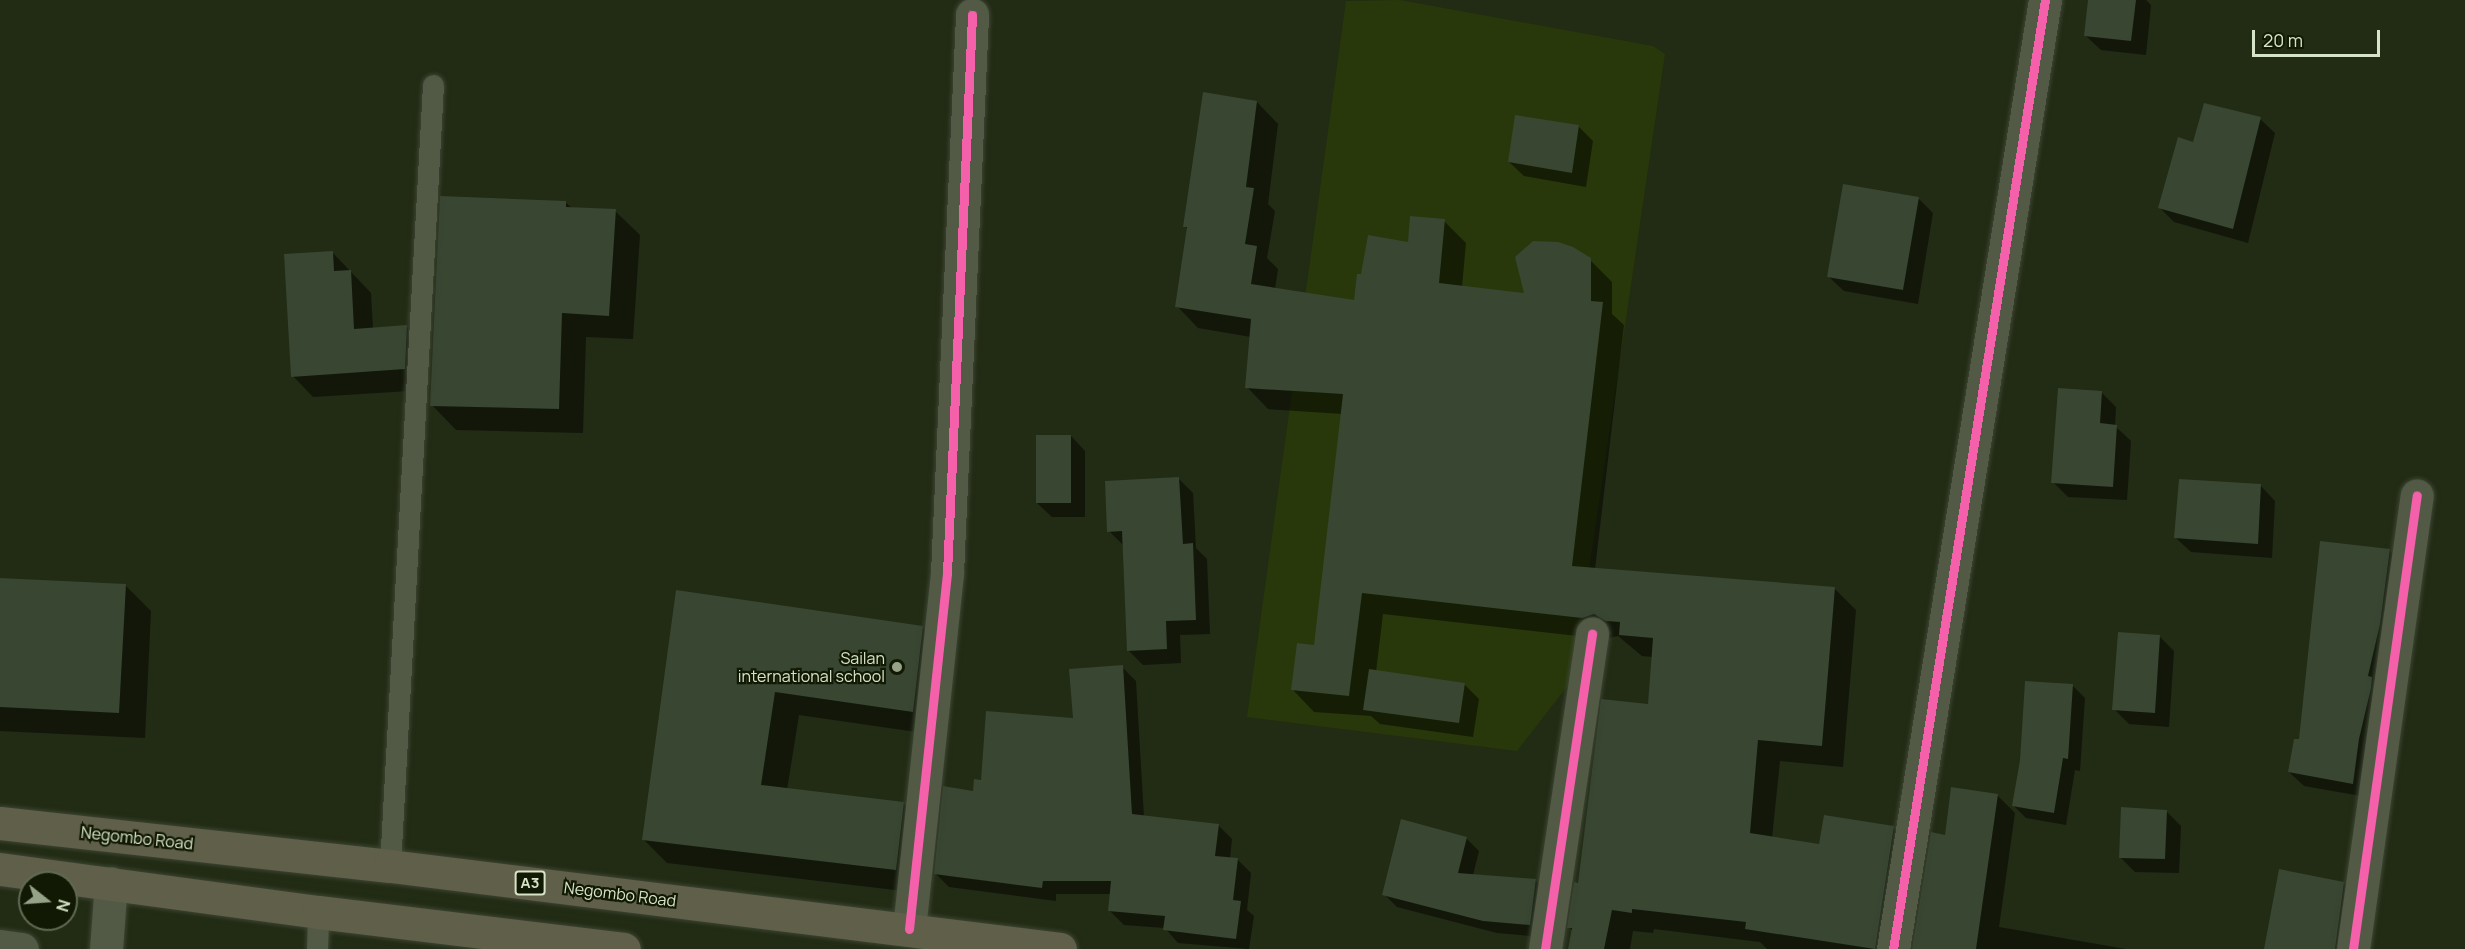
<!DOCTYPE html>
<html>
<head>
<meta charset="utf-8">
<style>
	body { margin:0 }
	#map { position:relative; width:2465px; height:949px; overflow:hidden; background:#222b14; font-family:Manrope,sans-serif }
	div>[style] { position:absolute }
	.built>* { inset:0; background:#28380a }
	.shadow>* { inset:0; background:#0007 }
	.building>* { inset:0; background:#384632 }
	.roads { filter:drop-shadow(0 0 2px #3d4533) drop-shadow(0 0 2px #3d4533) }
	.lane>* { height:21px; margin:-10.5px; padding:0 10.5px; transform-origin:10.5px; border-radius:10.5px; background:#525a46 }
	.street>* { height:33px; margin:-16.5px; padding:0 16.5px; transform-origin:16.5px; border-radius:16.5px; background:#525a46 }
	.highway>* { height:33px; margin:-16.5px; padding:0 16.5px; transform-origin:16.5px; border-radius:16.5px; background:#605f4a }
	.cycleway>* { height:9px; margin:-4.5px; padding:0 4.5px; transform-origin:4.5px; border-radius:4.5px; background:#f560ab }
	.dots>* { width:16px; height:16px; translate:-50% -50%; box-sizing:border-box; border:3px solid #111904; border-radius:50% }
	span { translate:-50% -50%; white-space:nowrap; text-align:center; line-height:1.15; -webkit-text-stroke:4.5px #111904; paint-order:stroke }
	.shield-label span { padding:2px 4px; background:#111904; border:2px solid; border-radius:4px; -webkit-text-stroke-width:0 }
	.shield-label { font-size:15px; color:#d6e3c6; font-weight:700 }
	.poi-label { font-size:16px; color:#d6e3c6 }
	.right { translate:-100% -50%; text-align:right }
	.street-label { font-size:16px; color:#d6e3c6 }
	.north { position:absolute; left:18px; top:871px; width:60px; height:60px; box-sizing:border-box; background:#111904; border:2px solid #606a52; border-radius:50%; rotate:107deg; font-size:16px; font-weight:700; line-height:24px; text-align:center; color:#d6e3c6 }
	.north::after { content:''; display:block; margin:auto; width:21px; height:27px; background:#97a388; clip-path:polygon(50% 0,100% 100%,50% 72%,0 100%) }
	.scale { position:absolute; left:2252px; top:30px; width:128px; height:27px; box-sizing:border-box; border:3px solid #d6e3c6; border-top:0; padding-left:8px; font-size:18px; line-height:21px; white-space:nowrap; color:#d6e3c6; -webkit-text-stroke:4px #111904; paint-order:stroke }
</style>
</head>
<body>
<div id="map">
	<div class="built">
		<i style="clip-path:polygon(1400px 0,1653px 46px,1665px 54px,1573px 679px,1517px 751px,1247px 717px,1346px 1px)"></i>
	</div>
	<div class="shadow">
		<i style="clip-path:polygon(2090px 0,2146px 0,2151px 5px,2146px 55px,2101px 50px,2086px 36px)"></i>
		<i style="clip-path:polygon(1257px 102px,1278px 124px,1268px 204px,1275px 211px,1267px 258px,1278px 269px,1275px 289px,1355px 302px,1362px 276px,1444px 221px,1466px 243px,1462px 287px,1526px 294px,1590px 260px,1612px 282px,1612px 314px,1624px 325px,1595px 569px,1834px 588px,1856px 610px,1843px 767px,1780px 761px,1772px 838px,1821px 846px,1893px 828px,1915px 849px,1900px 949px,1767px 949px,1760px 942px,1654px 929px,1653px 933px,1633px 931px,1630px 949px,1569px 949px,1573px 931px,1569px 927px,1580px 884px,1649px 706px,1653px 657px,1642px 656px,1618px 636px,1604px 639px,1383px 614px,1376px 672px,1464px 684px,1479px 699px,1473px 737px,1380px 724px,1371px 716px,1314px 712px,1293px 690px,1315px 647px,1342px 414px,1268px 409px,1247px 387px,1251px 337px,1198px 328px,1177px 306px,1188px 230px,1185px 226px)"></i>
		<i style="clip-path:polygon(2260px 119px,2275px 133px,2248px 243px,2174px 222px,2160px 208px,2194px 143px)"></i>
		<i style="clip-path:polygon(1578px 126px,1593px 141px,1586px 187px,1524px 176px,1509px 162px)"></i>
		<i style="clip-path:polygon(1919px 199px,1933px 213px,1918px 304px,1844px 291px,1829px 277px)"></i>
		<i style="clip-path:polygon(565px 202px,572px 208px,615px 211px,640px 235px,633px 339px,586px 337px,583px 433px,456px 430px,432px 405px)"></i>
		<i style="clip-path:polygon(333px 253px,371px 293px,373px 329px,406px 327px,427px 347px,425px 390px,313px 397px,293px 376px)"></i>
		<i style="clip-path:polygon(2102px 393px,2116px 407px,2115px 426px,2131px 441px,2127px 500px,2068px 497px,2053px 482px)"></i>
		<i style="clip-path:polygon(1071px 436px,1085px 451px,1085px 517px,1052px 517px,1037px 503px)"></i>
		<i style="clip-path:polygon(1178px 478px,1193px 493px,1196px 548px,1207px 559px,1210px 634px,1180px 635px,1181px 663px,1143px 665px,1128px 650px,1124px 546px,1109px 531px)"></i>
		<i style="clip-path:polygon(2261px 486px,2275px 501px,2272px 558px,2191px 552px,2176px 538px)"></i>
		<i style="clip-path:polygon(2389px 550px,2404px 565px,2367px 797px,2304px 786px,2289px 772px,2300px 741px)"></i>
		<i style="clip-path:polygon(0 580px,125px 585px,151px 611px,145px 738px,0 731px)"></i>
		<i style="clip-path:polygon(677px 592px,922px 627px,946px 651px,937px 735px,799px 715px,787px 790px,903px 803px,927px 827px,920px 893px,667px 863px,643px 839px)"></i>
		<i style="clip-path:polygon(2160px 637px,2174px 651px,2169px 727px,2129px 724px,2114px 709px)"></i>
		<i style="clip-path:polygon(1122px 667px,1136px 681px,1144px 817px,1218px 825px,1232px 839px,1230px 859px,1237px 859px,1251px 873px,1247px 910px,1254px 916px,1249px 949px,1178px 943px,1165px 928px,1124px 925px,1110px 911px,1111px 894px,1056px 894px,1056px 901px,949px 887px,935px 873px,982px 781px,1074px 719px)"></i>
		<i style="clip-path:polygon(2073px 686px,2085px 698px,2080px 771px,2075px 770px,2066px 825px,2026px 818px,2014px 806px)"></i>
		<i style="clip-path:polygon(1997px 795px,2015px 813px,1999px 927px,2126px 949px,1913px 949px,1946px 836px)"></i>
		<i style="clip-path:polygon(2166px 811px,2181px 826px,2179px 873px,2135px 872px,2120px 857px)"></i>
		<i style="clip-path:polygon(1466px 838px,1479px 851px,1473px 875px,1536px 881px,1549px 894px,1542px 937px,1497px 933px,1397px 907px,1384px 894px)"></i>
		<i style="clip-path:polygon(2343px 883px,2361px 901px,2354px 949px,2266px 949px)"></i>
	</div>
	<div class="building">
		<i style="clip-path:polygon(2088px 0,2136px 0,2131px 41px,2084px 36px)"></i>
		<i style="clip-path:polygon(1203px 92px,1257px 101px,1246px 187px,1254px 188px,1245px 244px,1257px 246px,1251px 284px,1354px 300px,1357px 274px,1361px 274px,1368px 235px,1408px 242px,1410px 216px,1445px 219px,1439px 283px,1524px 293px,1515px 257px,1533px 241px,1558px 242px,1573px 247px,1591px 258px,1591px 301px,1603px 302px,1572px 566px,1835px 587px,1822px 746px,1758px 740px,1750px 833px,1819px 844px,1824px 815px,1894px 826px,1875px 949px,1745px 929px,1746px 922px,1632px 909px,1632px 913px,1612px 910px,1604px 949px,1568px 949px,1572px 928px,1567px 928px,1574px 882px,1578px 883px,1601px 699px,1648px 704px,1653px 638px,1619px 635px,1620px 622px,1606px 621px,1594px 614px,1582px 618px,1362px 593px,1349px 696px,1291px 690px,1297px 643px,1314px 645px,1343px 394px,1245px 388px,1251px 319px,1175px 307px,1187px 227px,1183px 227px)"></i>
		<i style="clip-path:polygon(2204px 103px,2261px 117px,2233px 229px,2158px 208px,2178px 137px,2193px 142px)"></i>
		<i style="clip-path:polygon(1515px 115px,1579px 125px,1572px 173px,1508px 162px)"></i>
		<i style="clip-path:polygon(1843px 184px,1919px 197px,1903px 290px,1827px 277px)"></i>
		<i style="clip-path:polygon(440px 196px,566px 201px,566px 207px,616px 209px,609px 316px,562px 313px,559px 409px,430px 406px)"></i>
		<i style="clip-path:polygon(333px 251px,334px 271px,351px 270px,354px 329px,407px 325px,405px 369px,291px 377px,284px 254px)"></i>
		<i style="clip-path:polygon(2058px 388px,2102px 391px,2100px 423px,2117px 425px,2113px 487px,2051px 483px)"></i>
		<i style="clip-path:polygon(1036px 435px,1071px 435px,1071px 503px,1036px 503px)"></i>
		<i style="clip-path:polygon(1179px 477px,1183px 544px,1193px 543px,1196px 620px,1166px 621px,1167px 649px,1127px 651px,1122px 531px,1107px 532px,1105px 481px)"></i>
		<i style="clip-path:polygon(2179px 479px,2261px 484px,2258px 544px,2174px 538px)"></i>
		<i style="clip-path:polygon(2320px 541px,2390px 549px,2380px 624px,2368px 676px,2372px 677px,2371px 688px,2359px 739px,2353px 784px,2288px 772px,2294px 739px,2299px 739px)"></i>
		<i style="clip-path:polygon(0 578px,126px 584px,119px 713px,0 707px)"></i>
		<i style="clip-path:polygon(676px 590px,923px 626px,913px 712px,775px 692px,761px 785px,904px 802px,896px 870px,642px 840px)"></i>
		<i style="clip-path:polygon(2118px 632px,2160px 635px,2155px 713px,2112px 710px)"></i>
		<i style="clip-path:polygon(1123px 665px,1132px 814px,1219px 824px,1215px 856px,1238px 858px,1233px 900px,1241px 901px,1236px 939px,1163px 930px,1165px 916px,1108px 911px,1111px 881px,1043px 881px,1042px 888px,934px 874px,943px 786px,973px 791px,974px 779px,981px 780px,986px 711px,1073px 718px,1069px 669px)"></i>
		<i style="clip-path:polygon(1369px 669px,1465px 683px,1459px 723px,1363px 710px)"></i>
		<i style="clip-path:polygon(2025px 681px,2073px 684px,2068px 759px,2063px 758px,2054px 813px,2012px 806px,2020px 760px)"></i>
		<i style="clip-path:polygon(1951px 787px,1998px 794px,1976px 949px,1912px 949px,1931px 832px,1945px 835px)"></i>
		<i style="clip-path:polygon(2121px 807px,2167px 810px,2165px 859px,2119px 858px)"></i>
		<i style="clip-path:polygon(1401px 819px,1467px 837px,1458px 873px,1536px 879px,1530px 925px,1483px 921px,1382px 895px)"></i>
		<i style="clip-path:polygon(2279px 869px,2344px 882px,2335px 949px,2264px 949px)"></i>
	</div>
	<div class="roads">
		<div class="lane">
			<i style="left:390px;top:866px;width:782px;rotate:-86.85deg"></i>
			<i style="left:317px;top:949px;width:37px;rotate:-88deg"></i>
		</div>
		<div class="street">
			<i style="left:909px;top:929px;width:358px;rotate:-83.9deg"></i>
			<i style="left:947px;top:573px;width:559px;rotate:-87.43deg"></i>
			<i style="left:0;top:946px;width:22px;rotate:8deg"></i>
			<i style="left:106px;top:949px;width:66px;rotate:-85.7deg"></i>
			<i style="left:1545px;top:949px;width:319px;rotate:-81.5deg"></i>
			<i style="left:1893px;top:949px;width:961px;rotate:-80.9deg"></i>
			<i style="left:2353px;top:949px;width:458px;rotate:-82deg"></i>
		</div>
		<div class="highway">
			<i style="left:0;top:823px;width:392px;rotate:6.3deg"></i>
			<i style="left:390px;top:866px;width:675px;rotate:7.06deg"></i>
			<i style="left:0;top:869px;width:321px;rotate:7.7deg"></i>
			<i style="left:318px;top:912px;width:308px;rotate:6.9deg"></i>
		</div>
	</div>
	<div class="cycleway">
		<i style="left:909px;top:929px;width:358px;rotate:-83.9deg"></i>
		<i style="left:947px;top:573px;width:559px;rotate:-87.43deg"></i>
		<i style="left:1545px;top:949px;width:319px;rotate:-81.5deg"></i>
		<i style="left:1893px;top:949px;width:961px;rotate:-80.9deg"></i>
		<i style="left:2353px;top:949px;width:458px;rotate:-82deg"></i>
	</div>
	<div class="dots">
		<i style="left:897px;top:667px;background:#97a388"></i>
	</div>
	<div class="shield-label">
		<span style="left:530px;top:883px">A3</span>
	</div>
	<div class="poi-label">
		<span class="right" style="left:885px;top:667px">Sailan<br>international school</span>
	</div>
	<div class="street-label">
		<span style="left:137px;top:838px;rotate:6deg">Negombo Road</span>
		<span style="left:620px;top:894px;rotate:7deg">Negombo Road</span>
	</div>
	<div class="north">N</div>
	<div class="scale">20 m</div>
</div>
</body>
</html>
